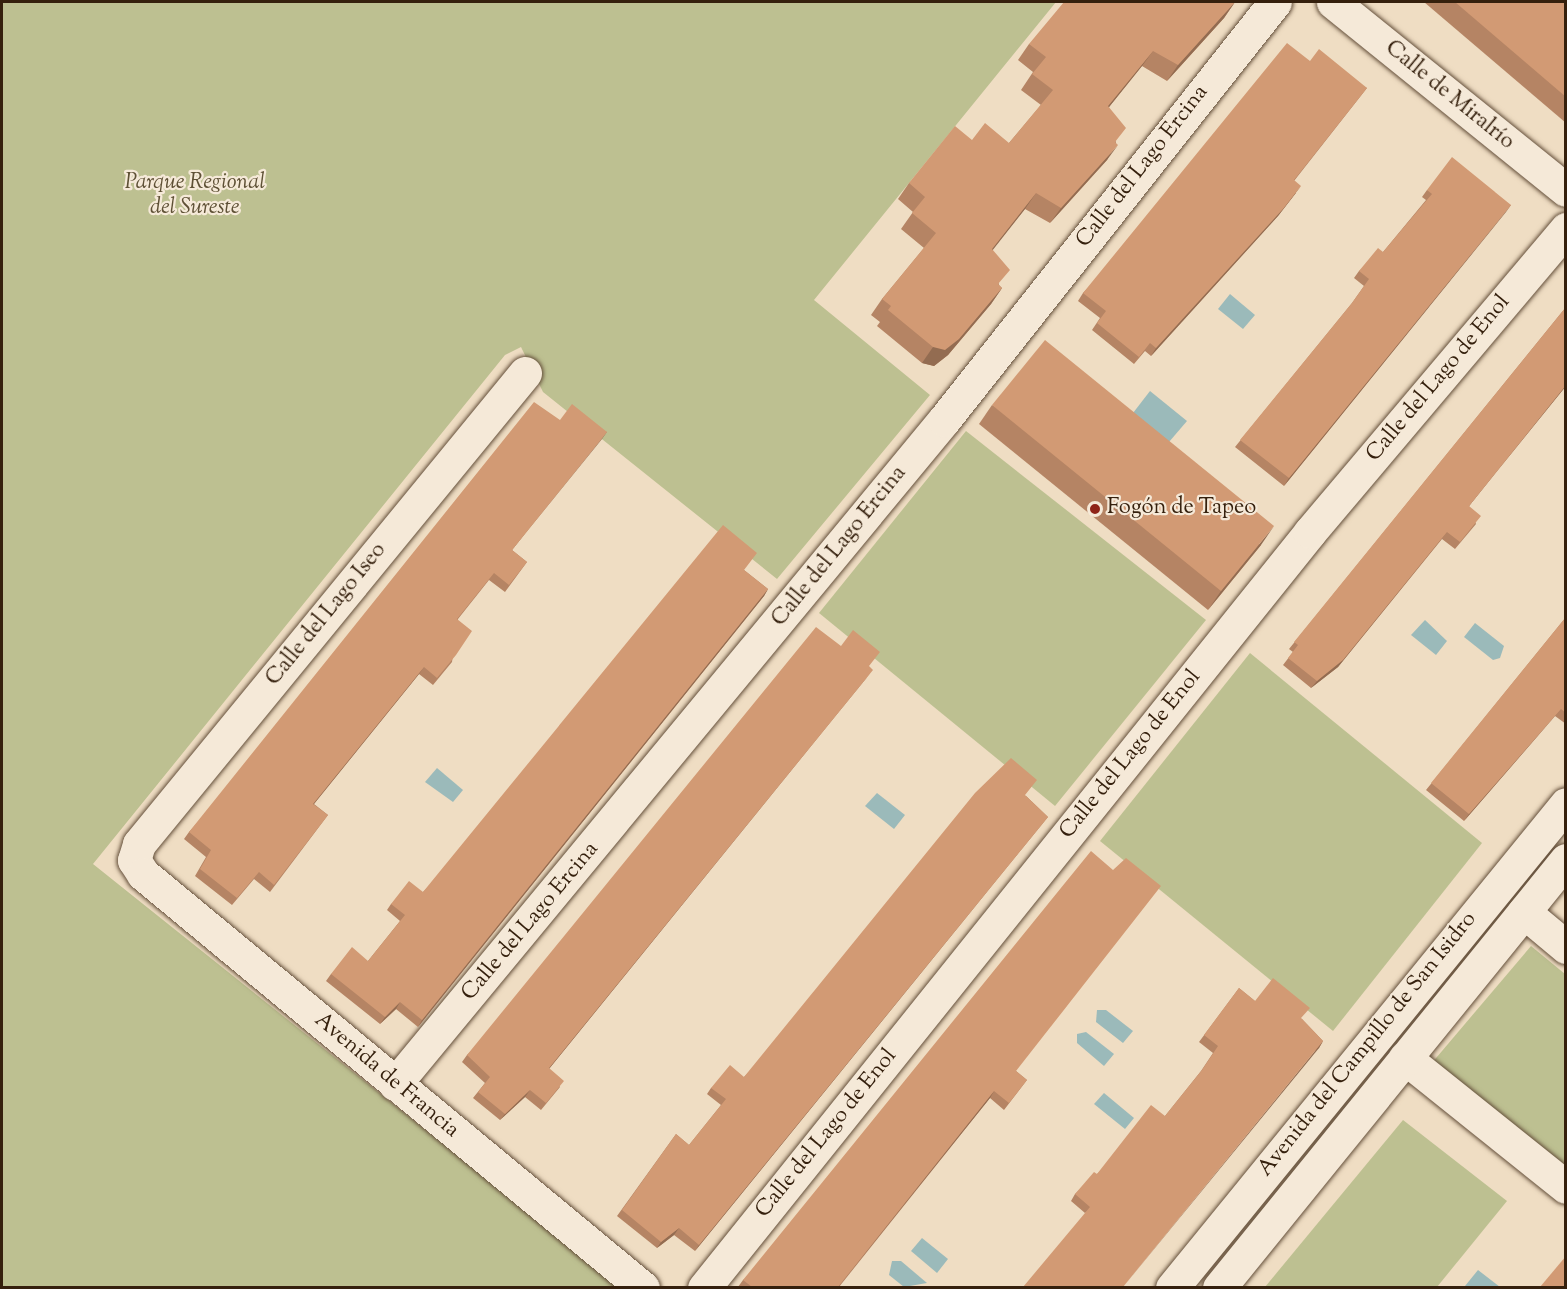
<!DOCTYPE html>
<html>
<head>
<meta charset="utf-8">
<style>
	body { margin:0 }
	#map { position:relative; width:1567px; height:1289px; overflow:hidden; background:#efddc3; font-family:"Sorts Mill Goudy",serif }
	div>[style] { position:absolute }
	.green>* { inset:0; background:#bdc091 }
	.water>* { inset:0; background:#9bbaba }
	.roads { filter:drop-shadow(0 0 2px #644f3a) drop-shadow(0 0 2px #644f3a) }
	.street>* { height:33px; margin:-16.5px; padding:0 16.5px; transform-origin:16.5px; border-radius:16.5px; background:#f5e9d8 }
	.wall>* { inset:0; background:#b58464 }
	.shaded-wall>* { inset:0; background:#936c51 }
	.building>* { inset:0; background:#d29a74 }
	.dots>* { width:16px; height:16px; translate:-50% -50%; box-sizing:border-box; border:3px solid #f5e9d8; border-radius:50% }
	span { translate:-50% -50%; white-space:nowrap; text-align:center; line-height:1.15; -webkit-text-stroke:4.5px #f5e9d8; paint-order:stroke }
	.street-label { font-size:22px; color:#35200d }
	.park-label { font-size:22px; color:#5e5035; font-style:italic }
	.poi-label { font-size:22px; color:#35200d }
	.left { translate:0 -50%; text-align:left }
	.frame { position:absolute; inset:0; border:3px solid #35200d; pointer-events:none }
</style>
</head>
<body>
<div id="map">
	<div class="green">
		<i style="clip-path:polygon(2px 2px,1056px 2px,814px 300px,930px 395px,777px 579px,543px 392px,521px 347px,505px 355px,93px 864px,622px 1287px,2px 1287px)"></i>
		<i style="clip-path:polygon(966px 431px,1206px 620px,1055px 806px,819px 613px)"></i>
		<i style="clip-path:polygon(1250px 653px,1482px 843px,1333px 1031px,1100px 841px)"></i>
		<i style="clip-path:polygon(1531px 946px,1565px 974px,1565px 1174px,1431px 1064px)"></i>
		<i style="clip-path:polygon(1403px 1120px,1507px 1201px,1437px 1287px,1265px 1287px)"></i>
	</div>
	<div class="water">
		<i style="clip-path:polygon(1230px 294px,1255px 315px,1243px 329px,1218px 309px)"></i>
		<i style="clip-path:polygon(1150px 391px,1187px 421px,1169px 442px,1133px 413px)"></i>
		<i style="clip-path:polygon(1425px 620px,1447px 641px,1436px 655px,1411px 635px)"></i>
		<i style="clip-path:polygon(1475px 623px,1504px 646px,1500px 658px,1493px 660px,1464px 637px)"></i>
		<i style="clip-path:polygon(437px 768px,463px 790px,453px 802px,425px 782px)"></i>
		<i style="clip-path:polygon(877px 793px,905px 815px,894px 829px,865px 806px)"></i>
		<i style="clip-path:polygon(1097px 1010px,1106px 1010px,1133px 1031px,1123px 1043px,1096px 1022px)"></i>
		<i style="clip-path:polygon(1086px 1032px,1114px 1054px,1104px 1066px,1077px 1043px,1077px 1034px)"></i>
		<i style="clip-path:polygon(1104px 1093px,1134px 1118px,1125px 1129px,1094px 1104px)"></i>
		<i style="clip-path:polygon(922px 1238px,948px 1259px,937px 1273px,911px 1251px)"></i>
		<i style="clip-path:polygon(892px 1261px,901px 1261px,927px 1283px,904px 1287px,889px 1275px)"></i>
		<i style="clip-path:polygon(1478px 1270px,1500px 1287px,1465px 1286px)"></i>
	</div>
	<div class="roads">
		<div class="street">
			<i style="left:1333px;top:2px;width:299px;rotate:38.9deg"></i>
			<i style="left:525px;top:373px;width:609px;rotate:129.34deg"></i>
			<i style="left:139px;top:844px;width:17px;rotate:107deg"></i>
			<i style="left:134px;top:860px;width:17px;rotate:57deg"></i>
			<i style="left:143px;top:874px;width:649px;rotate:39.62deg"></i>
			<i style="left:1524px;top:912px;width:55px;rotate:39.8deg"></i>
			<i style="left:1405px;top:1058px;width:206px;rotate:38.7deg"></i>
			<i style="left:395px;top:1084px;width:862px;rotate:-50.42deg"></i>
			<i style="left:944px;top:420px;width:533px;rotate:-51.63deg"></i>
			<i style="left:704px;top:1288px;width:969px;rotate:-51.28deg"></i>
			<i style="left:1310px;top:532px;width:397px;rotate:-49.8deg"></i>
			<i style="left:1172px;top:1288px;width:624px;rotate:-50.85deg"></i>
			<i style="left:1219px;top:1288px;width:551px;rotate:-50.97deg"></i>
		</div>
	</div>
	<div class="wall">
		<i style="clip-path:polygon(1235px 2px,1224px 18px,1167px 81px,1142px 66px,1109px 107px,1116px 143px,1107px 160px,1050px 223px,1025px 209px,992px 250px,999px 285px,1002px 288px,991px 304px,948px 355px,934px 366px,922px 363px,877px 326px,880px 322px,871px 315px,882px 299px,924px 248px,901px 229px,913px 212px,898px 199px,909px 183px,972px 140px,1009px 143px,1041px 105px,1021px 90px,1033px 72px,1018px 60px,1029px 44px)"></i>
		<i style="clip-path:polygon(1424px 2px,1566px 2px,1566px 123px)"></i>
		<i style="clip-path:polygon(1310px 61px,1367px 88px,1294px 181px,1296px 193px,1278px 216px,1151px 356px,1145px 351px,1134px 364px,1092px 330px,1100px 318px,1078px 301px,1083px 293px)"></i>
		<i style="clip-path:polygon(1427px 190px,1511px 205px,1284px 486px,1235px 447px,1352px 303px,1364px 286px,1354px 278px,1359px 271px,1383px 252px,1426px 200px,1422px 197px)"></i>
		<i style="clip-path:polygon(1566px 307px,1566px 386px,1469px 506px,1476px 524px,1455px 549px,1442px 539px,1338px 667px,1311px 688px,1283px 665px,1293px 652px,1289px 649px)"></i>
		<i style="clip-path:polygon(992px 405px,1261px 545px,1208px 610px,979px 424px)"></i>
		<i style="clip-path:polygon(560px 420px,607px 432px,512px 550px,527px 562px,505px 592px,489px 580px,458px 619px,452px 662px,433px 685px,419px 674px,314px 804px,328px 815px,270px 892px,254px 879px,232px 905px,195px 876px,206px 857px,184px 839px,189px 832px)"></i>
		<i style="clip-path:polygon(744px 570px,768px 589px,764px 596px,418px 1027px,396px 1009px,380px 1024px,326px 981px,331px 974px,368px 961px,400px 921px,387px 910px,391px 904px,423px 892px)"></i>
		<i style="clip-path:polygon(1566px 617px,1566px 724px,1555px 716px,1464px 821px,1426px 790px)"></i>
		<i style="clip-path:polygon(868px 676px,549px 1069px,560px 1087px,541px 1110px,525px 1097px,500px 1120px,473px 1098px,485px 1083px,462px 1062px,467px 1055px)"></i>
		<i style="clip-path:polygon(1026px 796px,1048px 817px,1043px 823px,695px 1251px,674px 1235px,657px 1248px,617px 1216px,676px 1134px,689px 1145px,721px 1105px,707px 1094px,711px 1088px,744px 1077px)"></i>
		<i style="clip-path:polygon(1239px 988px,1255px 1001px,1302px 1019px,1323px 1041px,1319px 1048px,1085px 1213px,1071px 1201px,1075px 1194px,1097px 1174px,1165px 1116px,1201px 1071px,1213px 1053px,1199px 1042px)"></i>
		<i style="clip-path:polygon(1016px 1071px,1027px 1080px,1004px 1110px,990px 1098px,839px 1287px,738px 1287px,743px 1280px)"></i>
	</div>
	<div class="shaded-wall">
		<i style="clip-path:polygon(1235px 2px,1224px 18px,1167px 81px,1178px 65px)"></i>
		<i style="clip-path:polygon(1153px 51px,1142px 66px,1097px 122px,1108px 106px)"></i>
		<i style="clip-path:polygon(1118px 145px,1107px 160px,1050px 223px,1061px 208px)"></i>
		<i style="clip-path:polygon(1301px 186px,1278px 216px,1151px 356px,1156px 348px)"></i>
		<i style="clip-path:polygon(1036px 193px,1025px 209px,981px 265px,992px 249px)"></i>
		<i style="clip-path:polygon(1511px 205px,1506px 212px,1284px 486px,1289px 478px)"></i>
		<i style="clip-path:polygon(1002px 288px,991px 304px,948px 355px,934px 366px,922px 363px,933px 347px)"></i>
		<i style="clip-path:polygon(1566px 385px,1566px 386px,1463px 513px,1469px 506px)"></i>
		<i style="clip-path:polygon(607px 432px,602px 439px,507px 556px,512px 550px)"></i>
		<i style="clip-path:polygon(1274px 526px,1261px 545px,1208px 610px,1221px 591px)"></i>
		<i style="clip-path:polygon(1447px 532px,1338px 667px,1311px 688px,1317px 681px)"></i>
		<i style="clip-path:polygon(768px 589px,764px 596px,418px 1027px,422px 1020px)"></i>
		<i style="clip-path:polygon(424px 667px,419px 674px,309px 810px,313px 804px)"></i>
		<i style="clip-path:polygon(873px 670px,868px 676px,544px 1075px,549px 1068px)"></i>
		<i style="clip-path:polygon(1561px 709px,1555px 716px,1464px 821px,1469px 814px)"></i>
		<i style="clip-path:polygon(1048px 817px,1043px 823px,695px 1251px,699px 1245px)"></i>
		<i style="clip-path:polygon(400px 1002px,396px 1009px,380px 1024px,385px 1017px)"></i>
		<i style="clip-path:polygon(1323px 1041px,1319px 1048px,1123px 1287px)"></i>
		<i style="clip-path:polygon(530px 1090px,525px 1097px,500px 1120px,505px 1114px)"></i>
		<i style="clip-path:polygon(994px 1091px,990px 1098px,838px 1287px)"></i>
		<i style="clip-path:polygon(679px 1228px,674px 1235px,657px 1248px,661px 1242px)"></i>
	</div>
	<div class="building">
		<i style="clip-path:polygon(1064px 2px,1235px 2px,1178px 65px,1153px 51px,1108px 106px,1126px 128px,1115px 142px,1118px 145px,1061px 208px,1036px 193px,992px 249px,1010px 270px,998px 284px,1002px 288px,959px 339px,945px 350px,933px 347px,888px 310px,891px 306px,882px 299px,936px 233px,912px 213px,925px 197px,909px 183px,955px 126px,972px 140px,985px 123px,1009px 143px,1053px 90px,1032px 74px,1046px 57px,1029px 44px)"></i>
		<i style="clip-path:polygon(1455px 2px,1566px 2px,1566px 97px)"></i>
		<i style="clip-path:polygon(1287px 43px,1310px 61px,1319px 49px,1367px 88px,1294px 180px,1301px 186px,1283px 209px,1156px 348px,1150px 343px,1139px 357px,1097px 323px,1106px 311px,1083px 293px)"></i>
		<i style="clip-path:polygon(1452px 157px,1511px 205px,1289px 478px,1240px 440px,1352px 303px,1369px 279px,1359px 271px,1378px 248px,1383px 252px,1432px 194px,1427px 190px)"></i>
		<i style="clip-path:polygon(1566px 307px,1566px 385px,1469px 506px,1481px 516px,1460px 542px,1447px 532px,1343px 660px,1317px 681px,1288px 658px,1298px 645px,1294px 642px)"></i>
		<i style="clip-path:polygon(1045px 340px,1274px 526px,1221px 591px,992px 405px)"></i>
		<i style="clip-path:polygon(534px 402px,560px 420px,572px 404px,607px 432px,512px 550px,527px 562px,509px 585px,494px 573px,457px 619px,472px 631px,456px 655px,437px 678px,424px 667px,313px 804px,328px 815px,274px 885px,259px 872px,237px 898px,200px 869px,211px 850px,189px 832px)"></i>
		<i style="clip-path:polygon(723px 525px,757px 553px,744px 570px,768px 589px,422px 1020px,400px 1002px,385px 1017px,331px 974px,352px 947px,368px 961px,405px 915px,391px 904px,409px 881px,423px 892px)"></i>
		<i style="clip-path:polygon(1566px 617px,1566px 713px,1561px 709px,1469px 814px,1431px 783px)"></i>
		<i style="clip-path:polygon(816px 627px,841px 646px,853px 630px,880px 652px,869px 666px,873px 670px,549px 1068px,564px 1081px,546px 1103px,530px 1090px,505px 1114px,478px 1092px,490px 1077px,467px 1055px)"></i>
		<i style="clip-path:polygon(1011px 758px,1037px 780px,1025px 795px,1048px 817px,699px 1245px,679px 1228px,661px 1242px,622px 1210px,676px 1134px,689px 1145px,726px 1099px,711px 1088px,730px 1065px,744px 1077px,975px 793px)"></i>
		<i style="clip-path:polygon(1091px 851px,1113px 870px,1126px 858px,1161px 886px,1016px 1071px,1027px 1080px,1009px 1103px,994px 1091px,838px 1287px,752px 1287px,743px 1280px)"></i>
		<i style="clip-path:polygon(1273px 978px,1310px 1008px,1301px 1018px,1323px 1041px,1123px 1287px,1023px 1287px,1090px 1207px,1075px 1194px,1094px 1172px,1097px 1174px,1151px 1105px,1165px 1116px,1202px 1070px,1218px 1046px,1204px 1035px,1239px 988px,1255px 1001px)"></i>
		<i style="clip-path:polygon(1566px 1256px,1566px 1287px,1540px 1287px)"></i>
	</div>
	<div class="dots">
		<i style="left:1095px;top:509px;background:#8f2418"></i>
	</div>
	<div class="street-label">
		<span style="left:1449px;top:96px;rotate:39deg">Calle de Miralrío</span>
		<span style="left:1143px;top:167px;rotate:-52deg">Calle del Lago Ercina</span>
		<span style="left:1439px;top:379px;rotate:-50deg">Calle del Lago de Enol</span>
		<span style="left:840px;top:547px;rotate:-51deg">Calle del Lago Ercina</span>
		<span style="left:327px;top:615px;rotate:-51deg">Calle del Lago Iseo</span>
		<span style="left:1131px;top:755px;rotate:-51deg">Calle del Lago de Enol</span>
		<span style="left:531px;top:922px;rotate:-50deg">Calle del Lago Ercina</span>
		<span style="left:1368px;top:1045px;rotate:-51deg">Avenida del Campillo de San Isidro</span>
		<span style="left:386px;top:1076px;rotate:40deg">Avenida de Francia</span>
		<span style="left:827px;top:1134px;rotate:-51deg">Calle del Lago de Enol</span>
	</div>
	<div class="park-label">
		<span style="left:195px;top:196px">Parque Regional<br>del Sureste</span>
	</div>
	<div class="poi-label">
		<span class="left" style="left:1107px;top:509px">Fogón de Tapeo</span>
	</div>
	<div class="frame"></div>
</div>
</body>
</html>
